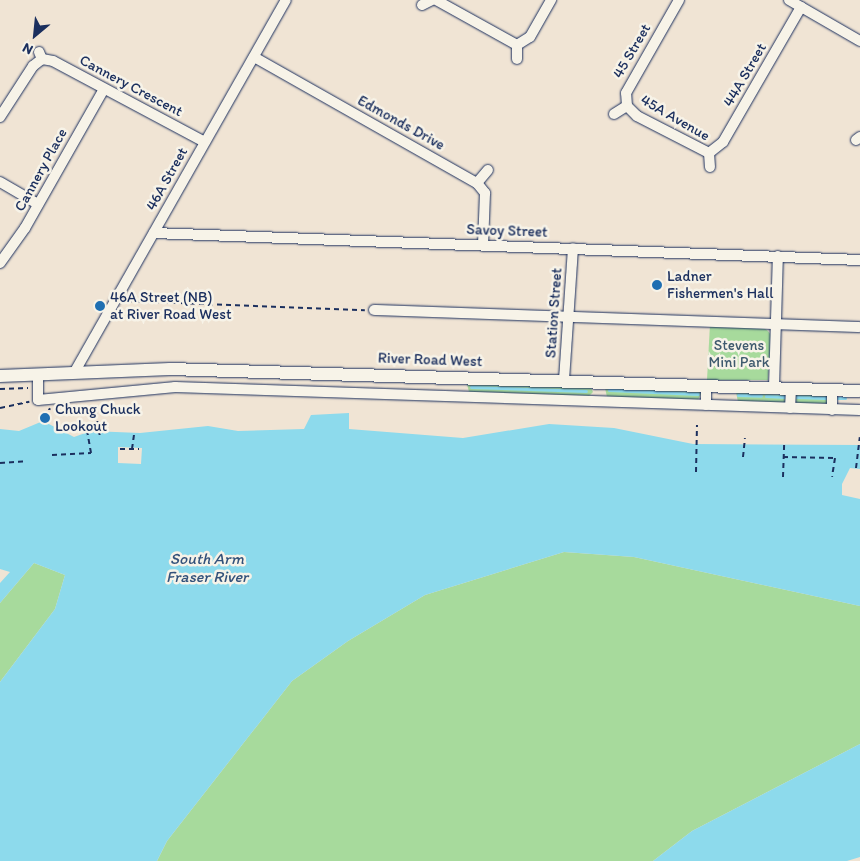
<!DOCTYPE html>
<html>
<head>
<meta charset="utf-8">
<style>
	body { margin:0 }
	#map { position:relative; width:860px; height:861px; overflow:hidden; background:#f0e4d4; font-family:Itim,sans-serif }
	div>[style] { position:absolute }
	.green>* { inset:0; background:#a7da9c }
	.water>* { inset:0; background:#8ddaec }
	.pier>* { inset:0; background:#f0e4d4 }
	.stream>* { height:3px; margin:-1.5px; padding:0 1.5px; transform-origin:1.5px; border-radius:1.5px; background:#8ddaec }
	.path>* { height:2px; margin-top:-1px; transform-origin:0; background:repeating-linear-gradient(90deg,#1b2f5e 0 5px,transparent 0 9px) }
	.roads { filter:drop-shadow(0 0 1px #1b2f5e) drop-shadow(0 0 1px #1b2f5e) }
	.minor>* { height:10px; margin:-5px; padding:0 5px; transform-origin:5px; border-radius:5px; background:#f7f3e8 }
	.major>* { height:12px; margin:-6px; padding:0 6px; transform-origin:6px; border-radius:6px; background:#f7f3e8 }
	.dots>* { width:14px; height:14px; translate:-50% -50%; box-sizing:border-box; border:2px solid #f7f3e8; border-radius:50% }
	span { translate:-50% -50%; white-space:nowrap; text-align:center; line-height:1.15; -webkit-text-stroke:5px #f7f3e8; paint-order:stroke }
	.street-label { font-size:15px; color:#1b2f5e }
	.poi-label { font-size:15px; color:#1b2f5e }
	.left { translate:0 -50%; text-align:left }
	.park-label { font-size:15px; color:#3e5a6e }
	.water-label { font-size:16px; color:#32517a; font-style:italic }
	.north { position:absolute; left:10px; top:10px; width:50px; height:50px; -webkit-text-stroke:4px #f7f3e8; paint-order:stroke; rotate:208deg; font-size:14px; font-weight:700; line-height:20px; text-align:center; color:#1b2f5e }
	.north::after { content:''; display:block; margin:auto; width:18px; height:22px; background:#1b2f5e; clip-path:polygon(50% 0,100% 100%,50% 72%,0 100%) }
</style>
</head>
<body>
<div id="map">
	<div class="green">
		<i style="clip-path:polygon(710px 324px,764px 328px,768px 331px,771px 335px,768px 380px,707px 380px)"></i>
		<i style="clip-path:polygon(467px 384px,591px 388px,593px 392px,589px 396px,469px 392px)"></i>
		<i style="clip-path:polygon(605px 388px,700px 392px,701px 394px,698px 400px,607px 397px)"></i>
		<i style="clip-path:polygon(736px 392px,785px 395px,786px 398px,785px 403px,738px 402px)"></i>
		<i style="clip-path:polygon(795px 395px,827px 395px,828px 404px,796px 403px)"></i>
		<i style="clip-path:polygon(564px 552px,634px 557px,860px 606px,860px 744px,692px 831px,653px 861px,157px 861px,167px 841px,292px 681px,348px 641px,425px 595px)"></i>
		<i style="clip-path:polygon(34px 563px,65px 575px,55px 609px,0 682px,0 603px)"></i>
	</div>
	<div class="water">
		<i style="clip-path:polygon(349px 413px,349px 429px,463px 438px,549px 424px,614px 428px,693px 444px,860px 445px,860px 606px,634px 557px,564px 552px,425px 595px,348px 641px,292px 681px,167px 841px,157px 861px,0 861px,0 682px,55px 609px,65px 575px,34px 563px,0 603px,0 583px,10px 572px,0 569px,0 429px,19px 431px,43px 421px,74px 437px,91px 431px,140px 433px,208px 426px,238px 431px,304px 429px,311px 415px)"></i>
		<i style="clip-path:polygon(860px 744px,860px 857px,847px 861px,653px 861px,692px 831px)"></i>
	</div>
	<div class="pier">
		<i style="clip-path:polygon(118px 447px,142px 448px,141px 464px,118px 463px)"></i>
		<i style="clip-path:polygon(850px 468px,860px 469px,860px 499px,842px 495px,842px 484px)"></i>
	</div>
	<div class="stream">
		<i style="left:471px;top:387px;width:115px;rotate:2deg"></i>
		<i style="left:609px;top:390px;width:89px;rotate:2.6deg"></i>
		<i style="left:738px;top:395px;width:23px;rotate:2deg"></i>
		<i style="left:766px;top:396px;width:19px;rotate:3deg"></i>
		<i style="left:797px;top:397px;width:28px;rotate:2deg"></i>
		<i style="left:838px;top:398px;width:7px"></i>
	</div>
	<div class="path">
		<i style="left:127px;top:301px;width:238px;rotate:2.2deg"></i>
		<i style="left:0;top:389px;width:28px;rotate:-2deg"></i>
		<i style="left:0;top:408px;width:30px;rotate:-12deg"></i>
		<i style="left:96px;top:412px;width:25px;rotate:81deg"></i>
		<i style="left:45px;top:418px;width:11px;rotate:-63deg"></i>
		<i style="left:87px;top:429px;width:12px"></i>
		<i style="left:120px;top:449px;width:19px"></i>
		<i style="left:132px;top:449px;width:15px;rotate:-82deg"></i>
		<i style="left:52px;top:455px;width:39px;rotate:-3deg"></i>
		<i style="left:91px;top:453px;width:29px;rotate:-100deg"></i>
		<i style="left:743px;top:457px;width:19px;rotate:-84deg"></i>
		<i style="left:783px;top:457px;width:52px;rotate:1.1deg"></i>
		<i style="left:835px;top:458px;width:19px;rotate:99deg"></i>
		<i style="left:0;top:463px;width:26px;rotate:-4deg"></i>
		<i style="left:856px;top:468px;width:31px;rotate:-83deg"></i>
		<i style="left:696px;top:472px;width:47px;rotate:-88.8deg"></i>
		<i style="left:783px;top:477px;width:35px;rotate:-88deg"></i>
	</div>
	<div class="roads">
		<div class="minor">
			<i style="left:436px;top:0;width:93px;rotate:29.1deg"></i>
			<i style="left:789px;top:0;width:82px;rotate:30deg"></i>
			<i style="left:422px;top:5px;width:11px;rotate:-27deg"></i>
			<i style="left:39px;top:52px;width:8px;rotate:67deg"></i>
			<i style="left:42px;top:59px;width:11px;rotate:10deg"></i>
			<i style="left:53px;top:61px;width:172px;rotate:28.1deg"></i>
			<i style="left:254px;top:57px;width:256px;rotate:29.5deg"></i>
			<i style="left:477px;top:183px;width:13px;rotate:51deg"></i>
			<i style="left:485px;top:193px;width:52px;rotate:92.2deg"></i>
			<i style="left:517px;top:59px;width:14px;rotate:-90deg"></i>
			<i style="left:517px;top:45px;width:15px;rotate:-32deg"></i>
			<i style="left:530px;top:37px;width:43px;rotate:-60.4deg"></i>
			<i style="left:627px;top:106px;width:14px;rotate:45deg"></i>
			<i style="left:637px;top:116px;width:81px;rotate:27.2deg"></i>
			<i style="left:614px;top:114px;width:15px;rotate:-32deg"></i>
			<i style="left:627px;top:106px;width:13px;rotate:-94deg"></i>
			<i style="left:626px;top:93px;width:107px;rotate:-60.3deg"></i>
			<i style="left:0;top:117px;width:61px;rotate:-57.1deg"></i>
			<i style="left:33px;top:66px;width:11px;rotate:-38deg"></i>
			<i style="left:856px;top:140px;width:5px;rotate:-37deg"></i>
			<i style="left:709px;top:153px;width:18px;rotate:-38deg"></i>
			<i style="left:723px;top:142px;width:156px;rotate:-60deg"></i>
			<i style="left:709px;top:153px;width:14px;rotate:86deg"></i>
			<i style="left:0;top:182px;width:44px;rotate:30.1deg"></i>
			<i style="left:477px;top:183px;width:17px;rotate:-50deg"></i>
			<i style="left:154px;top:233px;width:707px;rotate:2.19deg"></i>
			<i style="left:0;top:263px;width:43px;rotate:-54.5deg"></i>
			<i style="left:25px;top:228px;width:160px;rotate:-60.4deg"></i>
			<i style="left:374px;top:310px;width:486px;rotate:2deg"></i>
			<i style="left:74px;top:373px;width:429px;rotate:-60.4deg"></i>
			<i style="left:38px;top:375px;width:25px;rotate:90deg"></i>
			<i style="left:38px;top:400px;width:138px;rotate:-5.4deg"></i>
			<i style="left:175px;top:387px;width:685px;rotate:1.92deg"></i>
			<i style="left:564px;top:380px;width:132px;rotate:-86.1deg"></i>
			<i style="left:774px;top:387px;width:131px;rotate:-88.3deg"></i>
			<i style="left:706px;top:405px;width:20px;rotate:-90deg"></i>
			<i style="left:790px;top:408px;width:20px;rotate:-87deg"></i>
			<i style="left:832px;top:410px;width:20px;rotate:-90deg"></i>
		</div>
		<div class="major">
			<i style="left:0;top:376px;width:170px;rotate:-2.4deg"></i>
			<i style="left:170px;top:369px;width:690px;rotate:1.83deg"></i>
		</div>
	</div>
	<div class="dots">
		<i style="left:657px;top:285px;background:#1f6fb2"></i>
		<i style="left:100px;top:306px;background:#1f6fb2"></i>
		<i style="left:45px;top:418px;background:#1f6fb2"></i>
	</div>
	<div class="street-label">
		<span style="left:632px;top:51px;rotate:-60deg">45 Street</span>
		<span style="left:745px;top:75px;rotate:-60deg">44A Street</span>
		<span style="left:131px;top:86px;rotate:28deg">Cannery Crescent</span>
		<span style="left:675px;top:118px;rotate:30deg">45A Avenue</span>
		<span style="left:401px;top:123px;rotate:29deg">Edmonds Drive</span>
		<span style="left:41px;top:170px;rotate:-61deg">Cannery Place</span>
		<span style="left:167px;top:179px;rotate:-61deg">46A Street</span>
		<span style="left:507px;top:231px;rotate:2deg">Savoy Street</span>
		<span style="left:554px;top:313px;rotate:-86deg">Station Street</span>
		<span style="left:430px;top:360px;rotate:2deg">River Road West</span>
	</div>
	<div class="poi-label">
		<span class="left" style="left:667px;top:285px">Ladner<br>Fishermen's Hall</span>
		<span class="left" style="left:110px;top:306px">46A Street (NB)<br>at River Road West</span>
		<span class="left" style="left:55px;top:418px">Chung Chuck<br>Lookout</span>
	</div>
	<div class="park-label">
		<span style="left:739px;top:354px">Stevens<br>Mini Park</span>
	</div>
	<div class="water-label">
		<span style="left:207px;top:568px">South Arm<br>Fraser River</span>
	</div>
	<div class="north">N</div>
</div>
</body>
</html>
